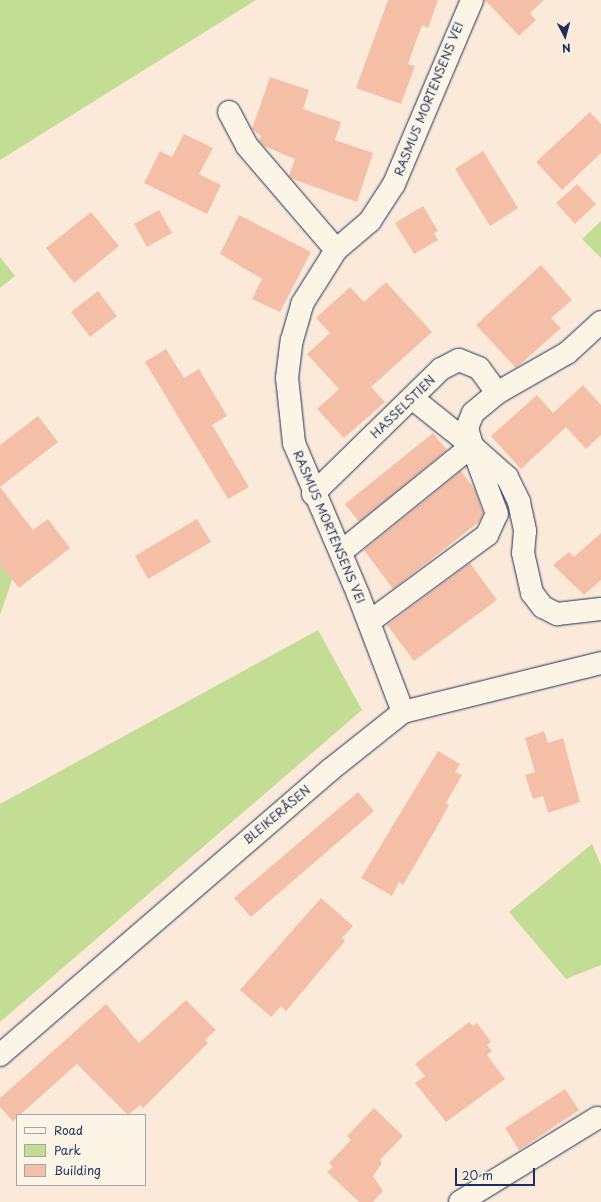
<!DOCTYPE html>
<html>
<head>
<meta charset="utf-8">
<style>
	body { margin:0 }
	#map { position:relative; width:601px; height:1202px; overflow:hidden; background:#fbead9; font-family:"Playpen Sans",sans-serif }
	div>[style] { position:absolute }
	.green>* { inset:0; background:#c3dd94 }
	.building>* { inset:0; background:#f5bfa7 }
	.roads { filter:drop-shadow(0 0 1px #1b2f5e) drop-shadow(0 0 1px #1b2f5e) }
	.minor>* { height:22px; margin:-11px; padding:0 11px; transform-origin:11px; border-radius:11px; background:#fcf5e5 }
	span { translate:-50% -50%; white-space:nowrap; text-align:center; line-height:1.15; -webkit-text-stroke:3.5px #fcf5e5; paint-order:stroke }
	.street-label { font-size:12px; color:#1b2f5e }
	.legend { position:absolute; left:16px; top:1114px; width:130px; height:72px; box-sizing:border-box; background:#fcf5e5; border:1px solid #a2a6af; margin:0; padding:5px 7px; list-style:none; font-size:12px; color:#1b2f5e }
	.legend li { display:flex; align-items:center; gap:8px; height:20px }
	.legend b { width:20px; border:1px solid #a2a6af }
	.north { position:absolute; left:545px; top:16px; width:40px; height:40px; -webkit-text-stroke:3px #fcf5e5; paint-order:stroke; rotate:174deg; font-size:11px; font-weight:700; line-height:16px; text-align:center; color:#1b2f5e }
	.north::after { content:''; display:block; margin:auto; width:14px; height:18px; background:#1b2f5e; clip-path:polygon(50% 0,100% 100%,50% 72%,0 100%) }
	.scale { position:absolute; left:455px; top:1168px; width:80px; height:18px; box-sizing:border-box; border:2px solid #1b2f5e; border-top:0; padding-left:5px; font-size:12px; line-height:14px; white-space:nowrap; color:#1b2f5e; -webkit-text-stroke:3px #fcf5e5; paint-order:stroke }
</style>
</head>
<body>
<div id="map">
	<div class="green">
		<i style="clip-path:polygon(0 0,256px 0,0 160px)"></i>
		<i style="clip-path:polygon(601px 221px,601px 258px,582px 239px)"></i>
		<i style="clip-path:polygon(0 257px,15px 276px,0 288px)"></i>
		<i style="clip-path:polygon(0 560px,14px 574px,0 615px)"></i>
		<i style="clip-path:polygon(318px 630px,362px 710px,0 1022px,0 804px)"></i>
		<i style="clip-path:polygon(592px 844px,601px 865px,601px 965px,566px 979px,509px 912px)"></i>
	</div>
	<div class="building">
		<i style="clip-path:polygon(388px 0,438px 0,428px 28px,422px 25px,408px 64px,415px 66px,401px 104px,356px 88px)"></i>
		<i style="clip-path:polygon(485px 0,544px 0,530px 13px,536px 20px,519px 36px)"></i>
		<i style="clip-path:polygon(270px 77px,309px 90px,303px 109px,341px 122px,335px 140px,373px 153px,357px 202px,292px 179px,289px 176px,295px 159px,264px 146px,259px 141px,261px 136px,252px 129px)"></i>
		<i style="clip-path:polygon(590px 112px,601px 124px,601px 153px,562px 190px,536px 162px)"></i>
		<i style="clip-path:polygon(184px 134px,213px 148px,199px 174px,221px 185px,207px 214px,144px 183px,160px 151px,172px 157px)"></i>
		<i style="clip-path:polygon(483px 151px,518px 208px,490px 226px,455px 169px)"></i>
		<i style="clip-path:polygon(577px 184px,596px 204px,575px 224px,556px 203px)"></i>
		<i style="clip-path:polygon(423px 206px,438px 231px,434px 233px,438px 240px,414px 254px,395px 223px)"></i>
		<i style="clip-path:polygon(159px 210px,172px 233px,147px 247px,134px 224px)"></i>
		<i style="clip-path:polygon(91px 212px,119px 246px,74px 283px,46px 248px)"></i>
		<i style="clip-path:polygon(239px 215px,311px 252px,280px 312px,252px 299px,262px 279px,220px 254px)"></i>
		<i style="clip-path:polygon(541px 265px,572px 300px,551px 318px,561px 328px,516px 368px,476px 325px)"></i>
		<i style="clip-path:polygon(386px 282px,432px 332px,371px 387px,385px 402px,344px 438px,317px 409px,339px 389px,307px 354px,330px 333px,316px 318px,350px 287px,364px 302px)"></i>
		<i style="clip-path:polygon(98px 291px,117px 316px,90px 337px,71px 312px)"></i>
		<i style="clip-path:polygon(166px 349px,184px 378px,199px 369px,227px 416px,212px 425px,249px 487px,228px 499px,145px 362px)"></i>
		<i style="clip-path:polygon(583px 385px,601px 405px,601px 435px,586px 449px,566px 427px,521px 469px,491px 436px,537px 395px,553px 413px)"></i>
		<i style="clip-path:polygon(38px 416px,58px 442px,0 487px,0 445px)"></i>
		<i style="clip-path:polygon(433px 433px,447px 450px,359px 522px,345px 504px)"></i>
		<i style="clip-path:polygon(461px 471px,475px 490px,483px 513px,480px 521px,393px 589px,364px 550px)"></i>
		<i style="clip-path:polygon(0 487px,33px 530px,48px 519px,70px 548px,19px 588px,0 564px)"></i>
		<i style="clip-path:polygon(197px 519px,211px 542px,148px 579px,135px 556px)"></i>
		<i style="clip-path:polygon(601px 533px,601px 580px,584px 595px,553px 565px,569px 552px,574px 557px)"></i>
		<i style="clip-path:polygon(470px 563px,497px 600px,414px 661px,387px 625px)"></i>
		<i style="clip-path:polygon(544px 731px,548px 743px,563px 738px,580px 802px,548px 813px,543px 796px,533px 799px,525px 775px,535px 772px,525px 738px)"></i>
		<i style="clip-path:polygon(438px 751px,460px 764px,455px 772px,462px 775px,446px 803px,449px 805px,437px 827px,403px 885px,399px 882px,392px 896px,361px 878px)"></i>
		<i style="clip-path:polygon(358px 792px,374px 811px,251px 917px,234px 898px)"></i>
		<i style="clip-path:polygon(321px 898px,353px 926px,342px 938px,345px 941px,297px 998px,286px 1011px,281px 1006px,271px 1017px,240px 990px)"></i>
		<i style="clip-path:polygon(186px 1000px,216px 1030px,205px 1040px,208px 1043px,143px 1108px,140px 1105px,128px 1115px,77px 1064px,13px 1121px,0 1107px,0 1098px,106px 1004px,139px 1043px)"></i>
		<i style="clip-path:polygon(469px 1022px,473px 1026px,477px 1023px,491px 1042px,487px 1045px,492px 1051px,487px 1055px,505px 1079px,446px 1122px,415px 1083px,425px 1076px,415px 1064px)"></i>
		<i style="clip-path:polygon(565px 1089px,579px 1110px,519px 1150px,505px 1128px)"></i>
		<i style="clip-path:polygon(374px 1108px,403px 1136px,380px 1160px,382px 1163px,373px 1176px,383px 1191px,373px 1202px,359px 1202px,327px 1172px,333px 1167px,329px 1163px,351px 1140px,347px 1136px)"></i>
	</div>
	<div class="roads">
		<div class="minor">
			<i style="left:229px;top:112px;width:38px;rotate:62deg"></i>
			<i style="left:247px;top:146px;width:137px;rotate:49.4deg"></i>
			<i style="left:601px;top:322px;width:46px;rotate:137.6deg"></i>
			<i style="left:567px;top:353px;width:81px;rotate:150.3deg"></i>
			<i style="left:497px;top:393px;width:31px;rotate:140deg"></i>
			<i style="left:473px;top:413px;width:16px;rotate:112deg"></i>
			<i style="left:467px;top:428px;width:19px;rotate:74deg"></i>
			<i style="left:472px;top:446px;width:47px;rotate:41.5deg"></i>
			<i style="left:507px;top:477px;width:28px;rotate:64deg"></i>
			<i style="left:519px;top:502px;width:30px;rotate:78deg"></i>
			<i style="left:525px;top:531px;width:22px;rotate:95deg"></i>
			<i style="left:523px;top:553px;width:41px;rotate:77.3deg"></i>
			<i style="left:532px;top:593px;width:18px;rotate:52deg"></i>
			<i style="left:543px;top:607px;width:16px;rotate:27deg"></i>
			<i style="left:557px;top:614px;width:44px;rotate:-6.5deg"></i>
			<i style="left:313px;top:494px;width:179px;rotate:-44.3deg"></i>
			<i style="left:441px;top:369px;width:20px;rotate:-27deg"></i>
			<i style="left:459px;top:360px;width:22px;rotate:22deg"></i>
			<i style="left:479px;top:368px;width:31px;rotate:54deg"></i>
			<i style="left:341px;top:552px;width:169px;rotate:-39deg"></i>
			<i style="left:369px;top:622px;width:147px;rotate:-36.4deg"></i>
			<i style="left:487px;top:535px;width:23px;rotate:-65deg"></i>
			<i style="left:497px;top:514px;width:72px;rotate:-110.2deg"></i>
			<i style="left:472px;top:446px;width:77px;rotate:-141.3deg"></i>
			<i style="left:403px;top:712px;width:126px;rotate:-110.9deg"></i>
			<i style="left:358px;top:594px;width:164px;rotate:-113deg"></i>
			<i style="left:294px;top:443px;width:65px;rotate:-96.1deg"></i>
			<i style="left:287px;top:378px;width:38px;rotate:-83deg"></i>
			<i style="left:292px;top:340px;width:37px;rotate:-74deg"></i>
			<i style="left:302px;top:304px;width:64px;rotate:-57.8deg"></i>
			<i style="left:336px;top:250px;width:45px;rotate:-40.5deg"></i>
			<i style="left:370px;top:221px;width:44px;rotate:-57deg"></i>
			<i style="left:394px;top:184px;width:200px;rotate:-67deg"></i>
			<i style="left:0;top:1055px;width:436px;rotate:-40.8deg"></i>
			<i style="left:330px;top:770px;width:93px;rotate:-38.5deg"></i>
			<i style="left:403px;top:712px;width:204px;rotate:-13.9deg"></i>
			<i style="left:460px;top:1202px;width:161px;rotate:-31.5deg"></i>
		</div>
	</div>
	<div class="street-label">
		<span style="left:429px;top:99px;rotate:-68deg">RASMUS MORTENSENS VEI</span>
		<span style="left:403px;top:407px;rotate:-44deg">HASSELSTIEN</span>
		<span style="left:329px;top:527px;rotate:67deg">RASMUS MORTENSENS VEI</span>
		<span style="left:277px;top:815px;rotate:-40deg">BLEIKERÅSEN</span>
	</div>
	<ul class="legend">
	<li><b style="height:5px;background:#fcf5e5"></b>Road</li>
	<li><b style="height:11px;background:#c3dd94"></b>Park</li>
	<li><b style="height:11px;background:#f5bfa7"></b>Building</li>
	</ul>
	<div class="north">N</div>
	<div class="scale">20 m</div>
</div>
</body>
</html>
